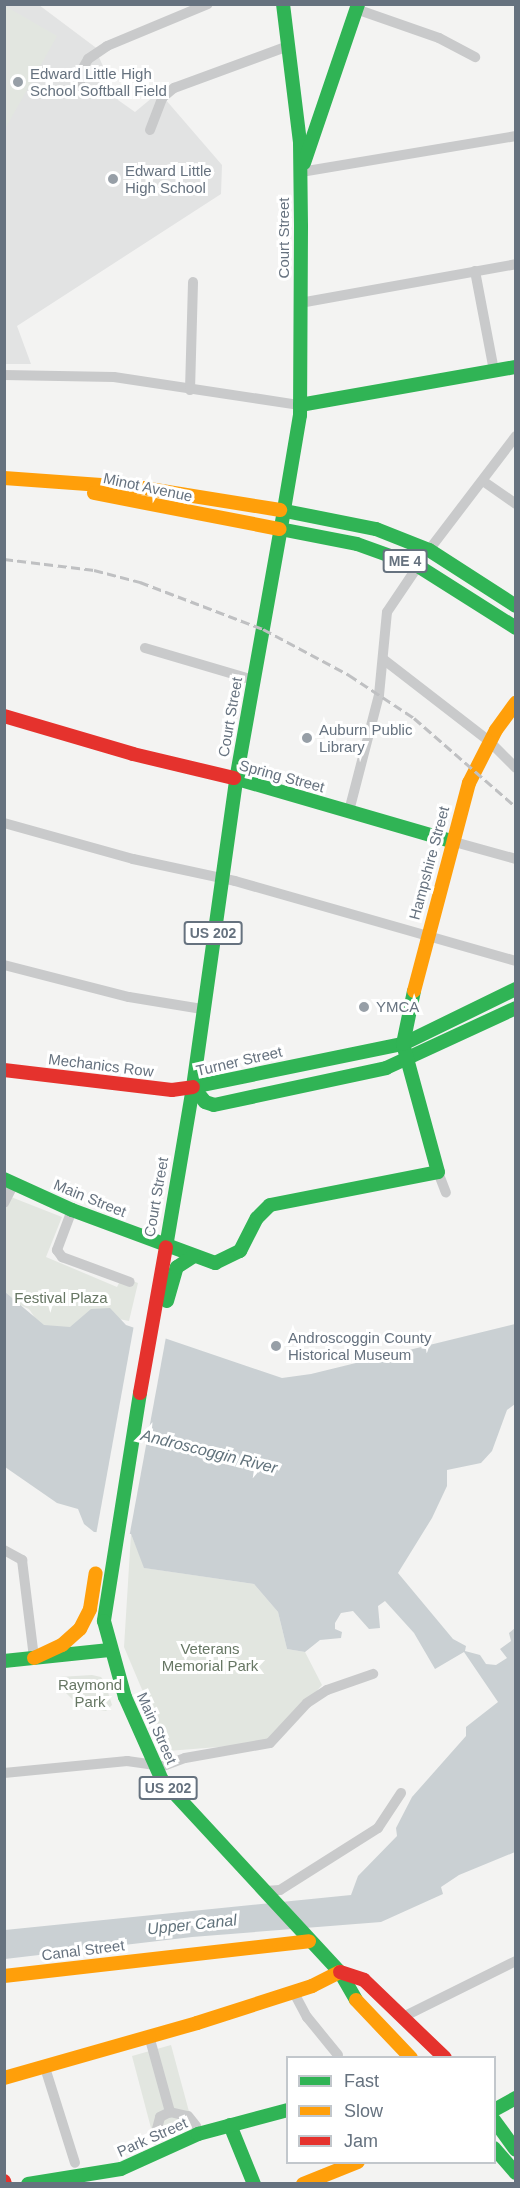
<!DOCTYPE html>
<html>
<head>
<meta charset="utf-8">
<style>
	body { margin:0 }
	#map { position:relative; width:520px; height:2188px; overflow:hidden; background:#f3f3f2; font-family:Helvetica,sans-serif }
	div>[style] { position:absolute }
	.built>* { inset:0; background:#e2e3e3 }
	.green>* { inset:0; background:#e2e6e0 }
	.water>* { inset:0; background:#cad0d3 }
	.pier>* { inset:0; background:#f3f3f2 }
	.street>* { height:10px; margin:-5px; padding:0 5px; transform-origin:5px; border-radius:5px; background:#c9cacb }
	.fast>* { height:14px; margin:-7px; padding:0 7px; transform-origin:7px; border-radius:7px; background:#30b455 }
	.slow>* { height:14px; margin:-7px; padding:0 7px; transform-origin:7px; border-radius:7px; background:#ff9f0a }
	.jam>* { height:14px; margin:-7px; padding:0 7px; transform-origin:7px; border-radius:7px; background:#e5322d }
	.rail>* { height:3px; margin-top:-1.5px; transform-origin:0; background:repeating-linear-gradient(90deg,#bfc0c2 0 9px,transparent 0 13.5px) }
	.dots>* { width:16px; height:16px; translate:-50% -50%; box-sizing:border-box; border:3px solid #fff; border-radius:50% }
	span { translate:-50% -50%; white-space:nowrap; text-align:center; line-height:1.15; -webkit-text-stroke:6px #fff; paint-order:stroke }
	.shield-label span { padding:2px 4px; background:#fff; border:2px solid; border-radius:4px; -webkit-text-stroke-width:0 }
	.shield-label { font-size:14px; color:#66727f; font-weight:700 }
	.poi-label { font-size:15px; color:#66727f }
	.left { translate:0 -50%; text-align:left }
	.street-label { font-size:15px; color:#66727f }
	.park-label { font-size:15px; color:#677764 }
	.water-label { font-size:16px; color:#62737c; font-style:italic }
	.frame { position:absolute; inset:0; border:6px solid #66727f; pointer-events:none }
	.legend { position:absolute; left:286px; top:2056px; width:210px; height:108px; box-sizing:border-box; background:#fff; border:2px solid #c2c7cc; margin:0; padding:8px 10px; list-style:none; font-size:18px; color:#66727f }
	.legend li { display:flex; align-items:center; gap:12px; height:30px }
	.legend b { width:30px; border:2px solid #c2c7cc }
</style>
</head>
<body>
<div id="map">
	<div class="built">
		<i style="clip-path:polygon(5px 5px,39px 5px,103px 53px,98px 55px,118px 100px,135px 112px,159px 92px,222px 165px,221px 194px,17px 326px,31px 364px,5px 364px)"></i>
	</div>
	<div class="green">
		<i style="clip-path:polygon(5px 6px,57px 36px,5px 129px)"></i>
		<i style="clip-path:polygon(11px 1197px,62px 1217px,46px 1257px,117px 1287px,122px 1277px,138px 1283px,129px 1321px,114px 1318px,59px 1337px,37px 1321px,29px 1309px,4px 1298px,4px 1213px)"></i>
		<i style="clip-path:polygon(131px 1534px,145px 1568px,254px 1584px,278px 1612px,287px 1649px,305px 1652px,322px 1685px,270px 1743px,168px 1751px,124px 1647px)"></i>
		<i style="clip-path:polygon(92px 1675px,101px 1677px,105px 1683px,112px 1705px,106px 1711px,79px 1706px,61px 1688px,59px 1677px)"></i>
		<i style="clip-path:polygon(171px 2045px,191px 2119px,151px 2128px,132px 2056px)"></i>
	</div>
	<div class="water">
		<i style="clip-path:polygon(5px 1292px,44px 1325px,70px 1327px,91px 1309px,110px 1308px,126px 1325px,282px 1378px,311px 1374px,515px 1324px,515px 1404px,507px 1410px,492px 1451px,481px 1463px,447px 1470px,447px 1486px,432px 1518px,398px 1573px,453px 1639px,466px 1646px,465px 1651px,480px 1655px,486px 1664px,496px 1665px,507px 1658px,500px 1649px,511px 1641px,509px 1633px,515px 1628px,515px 1852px,459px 1875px,441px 1887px,443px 1894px,381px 1922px,192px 1937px,5px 1959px,5px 1930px,351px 1895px,358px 1876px,397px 1836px,396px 1828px,412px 1797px,466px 1736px,466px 1727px,498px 1702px,464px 1652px,435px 1669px,414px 1633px,385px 1601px,378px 1606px,380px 1628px,369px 1629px,353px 1611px,341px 1613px,335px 1623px,335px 1629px,342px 1632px,341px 1638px,320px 1640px,305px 1652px,287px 1649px,278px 1612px,254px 1584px,144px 1568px,131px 1534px,94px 1532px,84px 1524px,78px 1509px,57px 1503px,5px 1467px)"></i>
	</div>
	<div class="pier">
		<i style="clip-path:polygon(134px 1325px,166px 1337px,129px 1538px,96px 1535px)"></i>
	</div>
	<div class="street">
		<i style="left:356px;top:9px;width:88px;rotate:19.3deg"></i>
		<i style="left:439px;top:38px;width:41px;rotate:27.8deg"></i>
		<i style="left:80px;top:86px;width:13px;rotate:-90deg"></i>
		<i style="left:80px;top:73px;width:16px;rotate:-60deg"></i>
		<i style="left:88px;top:59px;width:23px;rotate:-34deg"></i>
		<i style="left:107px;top:46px;width:109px;rotate:-22.6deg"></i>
		<i style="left:150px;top:130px;width:34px;rotate:-69deg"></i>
		<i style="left:162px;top:98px;width:16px;rotate:-40deg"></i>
		<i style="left:174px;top:88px;width:121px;rotate:-20.2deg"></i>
		<i style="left:301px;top:172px;width:218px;rotate:-9.5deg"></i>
		<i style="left:475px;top:271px;width:102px;rotate:79.2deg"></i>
		<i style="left:300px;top:303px;width:219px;rotate:-10.2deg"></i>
		<i style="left:4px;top:375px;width:110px;rotate:1deg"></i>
		<i style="left:114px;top:377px;width:188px;rotate:8.6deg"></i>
		<i style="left:190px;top:390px;width:108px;rotate:-88.4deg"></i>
		<i style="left:483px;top:481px;width:40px;rotate:34.9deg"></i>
		<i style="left:429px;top:550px;width:143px;rotate:-52.7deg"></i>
		<i style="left:145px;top:648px;width:114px;rotate:16.4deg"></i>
		<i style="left:383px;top:659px;width:134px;rotate:37.7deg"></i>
		<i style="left:489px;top:741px;width:38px;rotate:45deg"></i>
		<i style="left:349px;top:811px;width:120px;rotate:-75.5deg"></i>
		<i style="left:379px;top:695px;width:83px;rotate:-84.5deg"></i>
		<i style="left:387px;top:612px;width:55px;rotate:-56deg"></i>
		<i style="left:4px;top:823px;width:134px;rotate:15.6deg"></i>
		<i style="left:133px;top:859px;width:104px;rotate:12.2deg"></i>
		<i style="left:235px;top:881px;width:292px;rotate:15.9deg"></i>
		<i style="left:451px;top:841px;width:67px;rotate:15.5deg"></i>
		<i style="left:4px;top:965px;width:129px;rotate:14.4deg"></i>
		<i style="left:129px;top:997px;width:74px;rotate:9.3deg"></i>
		<i style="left:438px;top:1172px;width:22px;rotate:69deg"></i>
		<i style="left:4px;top:1203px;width:22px;rotate:-63deg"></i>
		<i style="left:72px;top:1210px;width:43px;rotate:110.6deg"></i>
		<i style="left:57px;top:1250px;width:9px;rotate:54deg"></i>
		<i style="left:62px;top:1257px;width:72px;rotate:20.2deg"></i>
		<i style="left:4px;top:1550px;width:21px;rotate:29deg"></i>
		<i style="left:22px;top:1560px;width:99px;rotate:83deg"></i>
		<i style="left:4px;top:1773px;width:124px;rotate:-5.6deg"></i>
		<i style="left:127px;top:1761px;width:36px;rotate:8deg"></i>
		<i style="left:163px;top:1766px;width:23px;rotate:-20deg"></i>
		<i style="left:185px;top:1758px;width:86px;rotate:-10deg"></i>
		<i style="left:270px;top:1743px;width:54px;rotate:-47.2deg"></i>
		<i style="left:307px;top:1703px;width:24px;rotate:-33deg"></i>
		<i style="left:327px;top:1690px;width:49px;rotate:-19.2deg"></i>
		<i style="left:265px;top:1891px;width:15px;rotate:-4deg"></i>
		<i style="left:280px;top:1890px;width:116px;rotate:-32.3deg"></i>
		<i style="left:378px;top:1828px;width:42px;rotate:-56.7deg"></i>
		<i style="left:293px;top:1991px;width:30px;rotate:62deg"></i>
		<i style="left:307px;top:2017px;width:49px;rotate:50.8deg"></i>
		<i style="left:405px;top:2016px;width:124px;rotate:-26.4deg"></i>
		<i style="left:151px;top:2043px;width:72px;rotate:74.6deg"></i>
		<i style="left:47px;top:2074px;width:93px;rotate:72.5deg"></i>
		<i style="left:154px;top:2140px;width:24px;rotate:-75deg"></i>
		<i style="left:160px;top:2117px;width:11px;rotate:-27deg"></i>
		<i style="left:170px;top:2112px;width:18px;rotate:13deg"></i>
		<i style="left:188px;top:2116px;width:13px;rotate:51deg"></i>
	</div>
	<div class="fast">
		<i style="left:283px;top:4px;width:140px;rotate:83deg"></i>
		<i style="left:300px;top:143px;width:84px;rotate:89.3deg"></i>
		<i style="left:301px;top:227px;width:188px;rotate:90.3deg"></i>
		<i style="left:300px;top:415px;width:96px;rotate:99.6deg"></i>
		<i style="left:304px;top:163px;width:168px;rotate:-71.2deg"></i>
		<i style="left:300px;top:405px;width:219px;rotate:-10deg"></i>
		<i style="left:280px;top:510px;width:98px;rotate:11.2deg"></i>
		<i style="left:376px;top:529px;width:57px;rotate:21.6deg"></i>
		<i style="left:429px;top:550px;width:103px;rotate:32.8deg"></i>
		<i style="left:280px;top:529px;width:78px;rotate:11deg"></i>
		<i style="left:357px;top:544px;width:65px;rotate:19.8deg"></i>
		<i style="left:418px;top:566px;width:116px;rotate:32.3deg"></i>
		<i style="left:234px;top:778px;width:226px;rotate:16.2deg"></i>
		<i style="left:193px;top:1087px;width:19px;rotate:51deg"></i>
		<i style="left:205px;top:1102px;width:9px;rotate:18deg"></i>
		<i style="left:214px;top:1105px;width:176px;rotate:-12.1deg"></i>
		<i style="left:386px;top:1068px;width:143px;rotate:-24.8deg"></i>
		<i style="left:193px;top:1087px;width:214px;rotate:-11.6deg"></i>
		<i style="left:403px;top:1044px;width:126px;rotate:-26deg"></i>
		<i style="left:4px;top:1179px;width:75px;rotate:24.5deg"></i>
		<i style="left:72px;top:1210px;width:153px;rotate:20.3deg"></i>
		<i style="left:215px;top:1263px;width:28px;rotate:-26deg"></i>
		<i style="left:240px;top:1251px;width:37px;rotate:-63deg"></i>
		<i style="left:257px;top:1218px;width:18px;rotate:-45deg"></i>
		<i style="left:270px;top:1205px;width:171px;rotate:-11.1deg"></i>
		<i style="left:438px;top:1172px;width:133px;rotate:-105.3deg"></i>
		<i style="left:403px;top:1044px;width:54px;rotate:-78.3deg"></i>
		<i style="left:166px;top:1247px;width:162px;rotate:-80.4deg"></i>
		<i style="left:193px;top:1087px;width:310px;rotate:-82deg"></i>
		<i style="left:236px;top:780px;width:274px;rotate:-79.9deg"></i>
		<i style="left:167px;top:1301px;width:35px;rotate:-74deg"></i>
		<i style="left:177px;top:1267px;width:20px;rotate:-33deg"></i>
		<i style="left:140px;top:1393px;width:231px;rotate:99deg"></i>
		<i style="left:104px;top:1621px;width:79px;rotate:74.6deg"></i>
		<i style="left:125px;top:1697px;width:91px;rotate:66deg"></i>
		<i style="left:162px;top:1780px;width:262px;rotate:47.2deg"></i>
		<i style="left:340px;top:1972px;width:32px;rotate:60deg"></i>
		<i style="left:4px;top:1661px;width:106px;rotate:-6deg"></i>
		<i style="left:494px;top:2110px;width:25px;rotate:-29deg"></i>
		<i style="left:494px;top:2120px;width:37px;rotate:54deg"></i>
		<i style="left:230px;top:2125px;width:64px;rotate:67.9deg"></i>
		<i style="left:494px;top:2148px;width:33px;rotate:49deg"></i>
		<i style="left:28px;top:2184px;width:94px;rotate:-9.2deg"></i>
		<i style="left:121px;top:2169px;width:85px;rotate:-24.4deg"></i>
		<i style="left:198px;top:2134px;width:93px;rotate:-14.9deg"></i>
	</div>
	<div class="slow">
		<i style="left:4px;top:478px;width:139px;rotate:4.1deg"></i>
		<i style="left:143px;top:488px;width:139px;rotate:9.1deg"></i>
		<i style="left:94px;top:493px;width:189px;rotate:11deg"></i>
		<i style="left:414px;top:991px;width:215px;rotate:-75.2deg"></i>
		<i style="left:469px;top:783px;width:59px;rotate:-63deg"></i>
		<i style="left:496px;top:730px;width:34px;rotate:-54deg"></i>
		<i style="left:34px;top:1658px;width:31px;rotate:-25deg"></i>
		<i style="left:62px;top:1645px;width:24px;rotate:-42deg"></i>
		<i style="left:80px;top:1629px;width:22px;rotate:-63deg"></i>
		<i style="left:90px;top:1609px;width:36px;rotate:-81deg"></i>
		<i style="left:4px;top:1976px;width:307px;rotate:-6.5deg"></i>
		<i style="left:356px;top:2000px;width:80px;rotate:46.5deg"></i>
		<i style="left:4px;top:2078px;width:201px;rotate:-15.9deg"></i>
		<i style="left:197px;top:2023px;width:121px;rotate:-17.8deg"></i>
		<i style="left:312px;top:1986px;width:31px;rotate:-27deg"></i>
		<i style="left:303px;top:2184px;width:59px;rotate:-21.8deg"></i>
	</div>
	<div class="jam">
		<i style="left:4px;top:716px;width:134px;rotate:16.4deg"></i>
		<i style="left:133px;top:754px;width:104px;rotate:13.4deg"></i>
		<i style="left:4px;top:1070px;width:169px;rotate:6.8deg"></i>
		<i style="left:172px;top:1090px;width:21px;rotate:-8deg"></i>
		<i style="left:140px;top:1393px;width:148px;rotate:-79.9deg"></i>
		<i style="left:340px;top:1972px;width:25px;rotate:18deg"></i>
		<i style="left:364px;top:1980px;width:112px;rotate:43.9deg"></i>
		<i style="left:4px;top:2181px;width:3px;rotate:72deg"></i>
	</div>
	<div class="rail">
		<i style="left:4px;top:559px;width:91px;rotate:7deg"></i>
		<i style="left:94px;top:570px;width:48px;rotate:14.6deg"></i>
		<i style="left:140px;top:582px;width:132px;rotate:20.9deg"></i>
		<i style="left:263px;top:629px;width:98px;rotate:28.1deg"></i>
		<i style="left:349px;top:675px;width:78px;rotate:33.5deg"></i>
		<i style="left:414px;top:718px;width:135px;rotate:41.1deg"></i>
	</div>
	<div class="dots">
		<i style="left:18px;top:82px;background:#979fa7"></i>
		<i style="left:113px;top:179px;background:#979fa7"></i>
		<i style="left:307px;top:738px;background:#979fa7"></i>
		<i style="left:364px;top:1007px;background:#979fa7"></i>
		<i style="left:276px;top:1346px;background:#979fa7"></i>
	</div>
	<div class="shield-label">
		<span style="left:405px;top:561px">ME 4</span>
		<span style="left:213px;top:933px">US 202</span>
		<span style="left:168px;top:1788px">US 202</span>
	</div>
	<div class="poi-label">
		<span class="left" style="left:30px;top:82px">Edward Little High<br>School Softball Field</span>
		<span class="left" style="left:125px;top:179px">Edward Little<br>High School</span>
		<span class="left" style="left:319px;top:738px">Auburn Public<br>Library</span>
		<span class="left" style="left:376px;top:1007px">YMCA</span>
		<span class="left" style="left:288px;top:1346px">Androscoggin County<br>Historical Museum</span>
	</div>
	<div class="street-label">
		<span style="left:284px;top:238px;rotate:-90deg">Court Street</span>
		<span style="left:148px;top:487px;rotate:12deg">Minot Avenue</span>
		<span style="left:230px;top:717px;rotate:-80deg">Court Street</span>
		<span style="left:282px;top:776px;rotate:15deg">Spring Street</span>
		<span style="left:429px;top:863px;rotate:-75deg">Hampshire Street</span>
		<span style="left:239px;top:1061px;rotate:-13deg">Turner Street</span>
		<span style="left:101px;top:1065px;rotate:7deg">Mechanics Row</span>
		<span style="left:156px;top:1197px;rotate:-80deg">Court Street</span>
		<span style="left:90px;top:1198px;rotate:22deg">Main Street</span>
		<span style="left:157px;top:1728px;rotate:66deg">Main Street</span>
		<span style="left:83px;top:1950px;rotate:-7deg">Canal Street</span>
		<span style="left:152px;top:2137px;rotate:-24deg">Park Street</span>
	</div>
	<div class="park-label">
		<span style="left:61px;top:1298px">Festival Plaza</span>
		<span style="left:210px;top:1657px">Veterans<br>Memorial Park</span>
		<span style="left:90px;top:1693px">Raymond<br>Park</span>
	</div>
	<div class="water-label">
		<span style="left:209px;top:1452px;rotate:14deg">Androscoggin River</span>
		<span style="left:192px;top:1925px;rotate:-6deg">Upper Canal</span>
	</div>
	<div class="frame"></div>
	<ul class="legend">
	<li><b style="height:8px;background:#30b455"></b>Fast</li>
	<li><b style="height:8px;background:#ff9f0a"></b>Slow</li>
	<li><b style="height:8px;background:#e5322d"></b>Jam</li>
	</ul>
</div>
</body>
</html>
